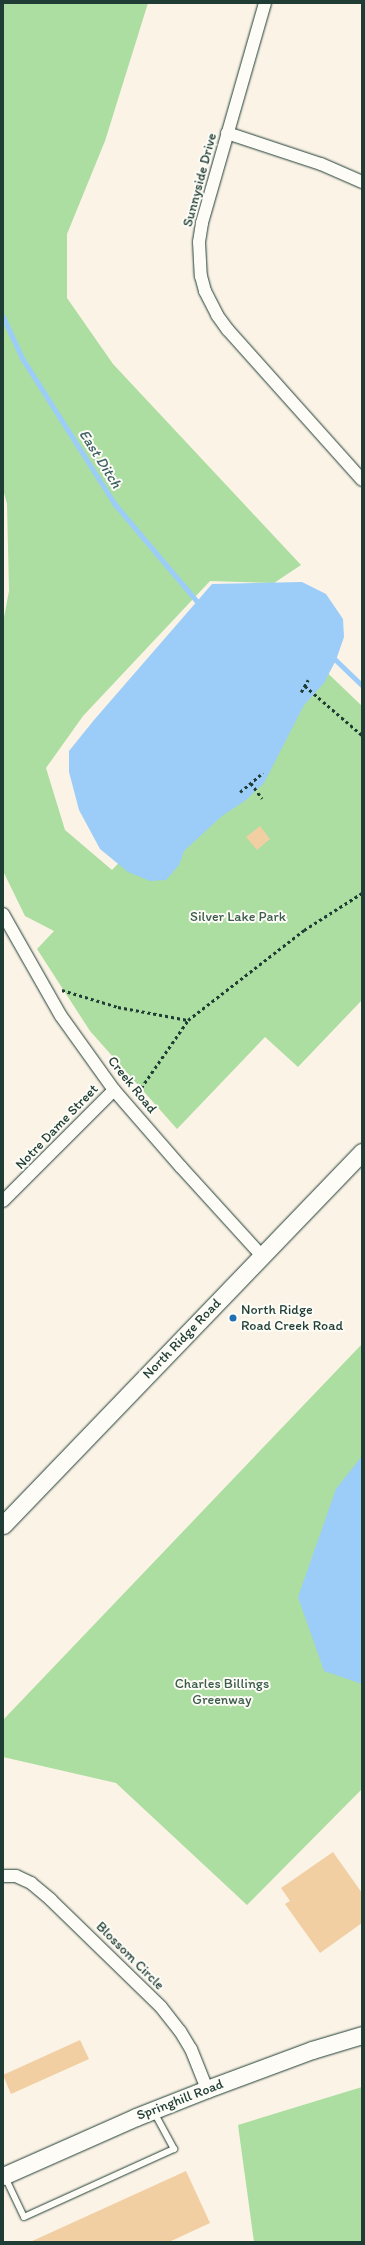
<!DOCTYPE html>
<html>
<head>
<meta charset="utf-8">
<style>
	body { margin:0 }
	#map { position:relative; width:365px; height:2245px; overflow:hidden; background:#fbf3e6; font-family:Itim,sans-serif }
	div>[style] { position:absolute }
	.green>* { inset:0; background:#abdea0 }
	.water>* { inset:0; background:#9ccdf8 }
	.stream>* { height:4.5px; margin:-2.25px; padding:0 2.25px; transform-origin:2.25px; border-radius:2.25px; background:#9ccdf8 }
	.building>* { inset:0; background:#f2cea3 }
	.path>* { height:2.5px; margin-top:-1.25px; transform-origin:0; background:repeating-linear-gradient(90deg,#1f3d34 0 3px,transparent 0 6px) }
	.roads { filter:drop-shadow(0 0 1px #1f3d34) drop-shadow(0 0 1px #1f3d34) }
	.lane>* { height:6px; margin:-3px; padding:0 3px; transform-origin:3px; border-radius:3px; background:#fdfcf7 }
	.street>* { height:12px; margin:-6px; padding:0 6px; transform-origin:6px; border-radius:6px; background:#fdfcf7 }
	.secondary>* { height:17px; margin:-8.5px; padding:0 8.5px; transform-origin:8.5px; border-radius:8.5px; background:#fdfcf7 }
	.dots>* { width:11px; height:11px; translate:-50% -50%; box-sizing:border-box; border:2px solid #fdfcf7; border-radius:50% }
	span { translate:-50% -50%; white-space:nowrap; text-align:center; line-height:1.15; -webkit-text-stroke:4px #fdfcf7; paint-order:stroke }
	.street-label { font-size:14px; color:#1f3d34 }
	.park-label { font-size:14px; color:#3b5d4a }
	.poi-label { font-size:14px; color:#1f3d34 }
	.left { translate:0 -50%; text-align:left }
	.water-label { font-size:15px; color:#3e6165; font-style:italic }
	.frame { position:absolute; inset:0; border:4px solid #1f3d34; pointer-events:none }
</style>
</head>
<body>
<div id="map">
	<div class="green">
		<i style="clip-path:polygon(3px 3px,148px 3px,105px 141px,67px 234px,67px 298px,113px 364px,301px 565px,274px 583px,210px 581px,83px 716px,46px 768px,65px 830px,112px 870px,314px 660px,362px 706px,362px 1000px,298px 1067px,265px 1037px,177px 1129px,90px 1031px,37px 949px,54px 931px,25px 916px,3px 871px,3px 623px,9px 591px,7px 504px,3px 489px)"></i>
		<i style="clip-path:polygon(362px 1344px,362px 1789px,247px 1905px,116px 1783px,3px 1757px,3px 1720px)"></i>
		<i style="clip-path:polygon(362px 2087px,362px 2242px,254px 2242px,238px 2125px)"></i>
	</div>
	<div class="water">
		<i style="clip-path:polygon(302px 582px,326px 594px,343px 619px,344px 637px,336px 660px,324px 683px,304px 705px,264px 783px,246px 800px,222px 816px,184px 851px,179px 865px,166px 880px,150px 881px,128px 872px,100px 849px,79px 810px,69px 772px,69px 751px,94px 720px,212px 584px)"></i>
		<i style="clip-path:polygon(362px 1456px,362px 1684px,324px 1671px,298px 1597px,336px 1489px)"></i>
	</div>
	<div class="stream">
		<i style="left:3px;top:316px;width:47px;rotate:65.1deg"></i>
		<i style="left:23px;top:359px;width:172px;rotate:57.6deg"></i>
		<i style="left:115px;top:504px;width:127px;rotate:49.8deg"></i>
		<i style="left:336px;top:660px;width:36px;rotate:44deg"></i>
	</div>
	<div class="building">
		<i style="clip-path:polygon(260px 826px,270px 839px,257px 850px,246px 837px)"></i>
		<i style="clip-path:polygon(333px 1852px,362px 1893px,362px 1923px,320px 1953px,285px 1904px,290px 1901px,281px 1888px)"></i>
		<i style="clip-path:polygon(80px 2040px,89px 2059px,11px 2094px,3px 2075px)"></i>
		<i style="clip-path:polygon(186px 2171px,210px 2223px,169px 2242px,30px 2242px)"></i>
	</div>
	<div class="path">
		<i style="left:305px;top:686px;width:75px;rotate:40.7deg"></i>
		<i style="left:301px;top:692px;width:14px;rotate:-60deg"></i>
		<i style="left:251px;top:783px;width:19px;rotate:54deg"></i>
		<i style="left:240px;top:792px;width:30px;rotate:-40deg"></i>
		<i style="left:62px;top:990px;width:59px;rotate:16.9deg"></i>
		<i style="left:118px;top:1007px;width:71px;rotate:10.5deg"></i>
		<i style="left:134px;top:1094px;width:9px;rotate:-41deg"></i>
		<i style="left:141px;top:1088px;width:83px;rotate:-55.3deg"></i>
		<i style="left:188px;top:1020px;width:147px;rotate:-37.8deg"></i>
		<i style="left:304px;top:930px;width:69px;rotate:-32.5deg"></i>
	</div>
	<div class="roads">
		<div class="lane">
			<i style="left:5px;top:2177px;width:44px;rotate:64.6deg"></i>
			<i style="left:24px;top:2217px;width:165px;rotate:-24.4deg"></i>
			<i style="left:174px;top:2149px;width:42px;rotate:-118.4deg"></i>
		</div>
		<div class="street">
			<i style="left:265px;top:3px;width:229px;rotate:106deg"></i>
			<i style="left:202px;top:223px;width:19px;rotate:99deg"></i>
			<i style="left:199px;top:242px;width:34px;rotate:87deg"></i>
			<i style="left:201px;top:276px;width:16px;rotate:75deg"></i>
			<i style="left:205px;top:291px;width:27px;rotate:63deg"></i>
			<i style="left:217px;top:315px;width:19px;rotate:54deg"></i>
			<i style="left:228px;top:330px;width:201px;rotate:48.2deg"></i>
			<i style="left:227px;top:133px;width:99px;rotate:18.3deg"></i>
			<i style="left:321px;top:164px;width:45px;rotate:23.7deg"></i>
			<i style="left:3px;top:914px;width:117px;rotate:60.4deg"></i>
			<i style="left:61px;top:1016px;width:91px;rotate:54.4deg"></i>
			<i style="left:114px;top:1090px;width:102px;rotate:49deg"></i>
			<i style="left:181px;top:1167px;width:120px;rotate:47.7deg"></i>
			<i style="left:3px;top:1201px;width:157px;rotate:-45deg"></i>
			<i style="left:3px;top:1876px;width:13px"></i>
			<i style="left:16px;top:1876px;width:17px;rotate:25deg"></i>
			<i style="left:31px;top:1883px;width:26px;rotate:40deg"></i>
			<i style="left:51px;top:1900px;width:153px;rotate:44.2deg"></i>
			<i style="left:161px;top:2007px;width:31px;rotate:52deg"></i>
			<i style="left:180px;top:2031px;width:21px;rotate:59deg"></i>
			<i style="left:191px;top:2049px;width:43px;rotate:68.2deg"></i>
		</div>
		<div class="secondary">
			<i style="left:3px;top:1525px;width:518px;rotate:-46.1deg"></i>
			<i style="left:3px;top:2176px;width:145px;rotate:-23.9deg"></i>
			<i style="left:136px;top:2117px;width:76px;rotate:-21.5deg"></i>
			<i style="left:207px;top:2089px;width:112px;rotate:-20.4deg"></i>
			<i style="left:312px;top:2050px;width:52px;rotate:-16.7deg"></i>
		</div>
	</div>
	<div class="dots">
		<i style="left:233px;top:1318px;background:#1f6fb2"></i>
	</div>
	<div class="street-label">
		<span style="left:200px;top:180px;rotate:-75deg">Sunnyside Drive</span>
		<span style="left:132px;top:1085px;rotate:51deg">Creek Road</span>
		<span style="left:57px;top:1127px;rotate:-46deg">Notre Dame Street</span>
		<span style="left:182px;top:1339px;rotate:-46deg">North Ridge Road</span>
		<span style="left:130px;top:1956px;rotate:45deg">Blossom Circle</span>
		<span style="left:180px;top:2100px;rotate:-21deg">Springhill Road</span>
	</div>
	<div class="park-label">
		<span style="left:238px;top:917px">Silver Lake Park</span>
		<span style="left:222px;top:1692px">Charles Billings<br>Greenway</span>
	</div>
	<div class="poi-label">
		<span class="left" style="left:241px;top:1318px">North Ridge<br>Road Creek Road</span>
	</div>
	<div class="water-label">
		<span style="left:100px;top:459px;rotate:58deg">East Ditch</span>
	</div>
	<div class="frame"></div>
</div>
</body>
</html>
